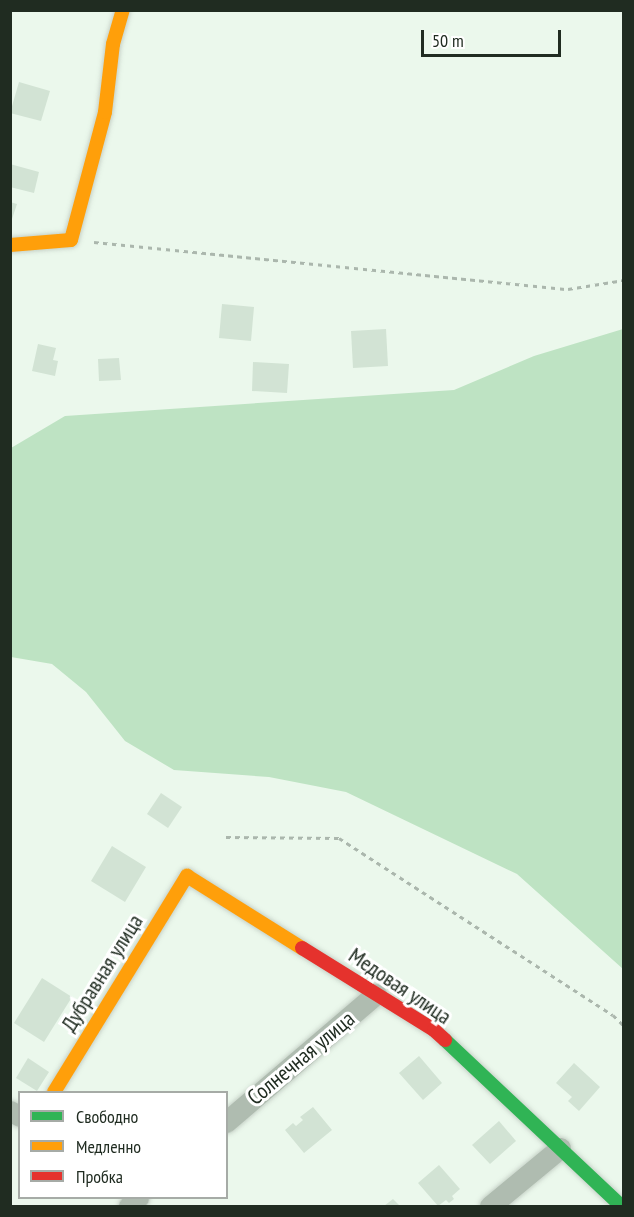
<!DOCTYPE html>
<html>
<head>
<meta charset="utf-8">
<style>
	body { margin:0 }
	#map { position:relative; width:634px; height:1217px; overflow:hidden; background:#ebf8ec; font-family:"PT Sans Narrow",sans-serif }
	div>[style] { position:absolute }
	.forest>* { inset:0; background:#bee3c3 }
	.building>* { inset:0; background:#d2e3d4 }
	.path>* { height:3px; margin-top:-1.5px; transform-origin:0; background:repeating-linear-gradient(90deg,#abb7ad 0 4.5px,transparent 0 9px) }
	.roads { filter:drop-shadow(0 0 2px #c7d2c8) drop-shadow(0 0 2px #c7d2c8) }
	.street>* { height:21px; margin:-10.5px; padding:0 10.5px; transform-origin:10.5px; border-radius:10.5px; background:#afbcb0 }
	.fast>* { height:14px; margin:-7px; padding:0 7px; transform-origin:7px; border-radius:7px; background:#30b455 }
	.slow>* { height:14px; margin:-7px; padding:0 7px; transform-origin:7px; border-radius:7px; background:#ff9f0a }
	.jam>* { height:14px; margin:-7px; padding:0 7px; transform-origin:7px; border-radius:7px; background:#e5322d }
	span { translate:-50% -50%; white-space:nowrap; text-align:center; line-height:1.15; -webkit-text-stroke:6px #fff; paint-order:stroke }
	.street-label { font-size:22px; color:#202c21 }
	.frame { position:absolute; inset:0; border:12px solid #202c21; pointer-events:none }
	.legend { position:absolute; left:18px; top:1091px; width:210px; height:108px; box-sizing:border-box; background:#fff; border:2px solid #a6aba6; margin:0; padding:8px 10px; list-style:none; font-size:18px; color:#202c21 }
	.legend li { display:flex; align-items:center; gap:12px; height:30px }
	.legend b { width:30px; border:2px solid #a6aba6 }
	.scale { position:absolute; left:421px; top:30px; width:140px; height:27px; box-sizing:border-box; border:3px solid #202c21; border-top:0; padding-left:8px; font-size:18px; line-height:21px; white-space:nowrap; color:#202c21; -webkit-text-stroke:4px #fff; paint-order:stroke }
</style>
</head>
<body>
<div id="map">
	<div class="forest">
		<i style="clip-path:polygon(623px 329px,623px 969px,517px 874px,346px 792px,269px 777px,174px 770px,125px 741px,86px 692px,52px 664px,11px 657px,11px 448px,65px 416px,454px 390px,534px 356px)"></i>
	</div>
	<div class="building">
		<i style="clip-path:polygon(19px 82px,50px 91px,41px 121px,10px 113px)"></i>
		<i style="clip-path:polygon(10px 164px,39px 172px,34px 193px,10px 187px)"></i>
		<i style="clip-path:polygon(10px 202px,17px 204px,11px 222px,10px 222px)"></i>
		<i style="clip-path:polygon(222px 304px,254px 307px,251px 341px,219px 338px)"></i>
		<i style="clip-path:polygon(386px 329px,388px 366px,353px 368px,351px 331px)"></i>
		<i style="clip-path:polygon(38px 344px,56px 348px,53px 360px,58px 361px,55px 376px,32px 371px)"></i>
		<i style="clip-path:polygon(119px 358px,121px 380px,99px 381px,98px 359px)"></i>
		<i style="clip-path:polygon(253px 362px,289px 364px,287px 393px,252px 391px)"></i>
		<i style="clip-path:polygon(161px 793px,182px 807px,168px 828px,147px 814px)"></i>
		<i style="clip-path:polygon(112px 846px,146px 867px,125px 902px,91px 881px)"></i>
		<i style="clip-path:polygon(42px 978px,72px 997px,44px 1042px,14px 1023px)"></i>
		<i style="clip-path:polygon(419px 1056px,442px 1083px,423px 1100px,399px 1073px)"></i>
		<i style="clip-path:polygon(28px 1058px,49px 1072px,37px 1091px,16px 1078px)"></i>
		<i style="clip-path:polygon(574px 1063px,600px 1087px,579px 1111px,568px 1101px,572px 1097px,556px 1083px)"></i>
		<i style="clip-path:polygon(313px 1107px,332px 1130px,304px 1153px,285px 1130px,293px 1123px,296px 1126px,303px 1120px,300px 1117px)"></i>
		<i style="clip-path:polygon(499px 1121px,516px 1141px,490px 1164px,472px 1145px)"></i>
		<i style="clip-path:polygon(439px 1165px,460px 1189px,452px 1196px,454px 1199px,449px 1203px,446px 1200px,438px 1206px,418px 1183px)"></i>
		<i style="clip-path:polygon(393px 1199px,400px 1206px,384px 1206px)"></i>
	</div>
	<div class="path">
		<i style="left:94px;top:242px;width:476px;rotate:5.7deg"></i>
		<i style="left:568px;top:289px;width:57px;rotate:-9.1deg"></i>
		<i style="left:226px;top:837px;width:113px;rotate:0.5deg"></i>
		<i style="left:339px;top:838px;width:326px;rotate:32.9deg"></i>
		<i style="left:613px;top:1015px;width:16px;rotate:45deg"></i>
	</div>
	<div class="roads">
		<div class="street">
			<i style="left:10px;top:1111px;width:11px;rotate:27deg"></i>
			<i style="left:226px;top:1122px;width:197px;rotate:-40.5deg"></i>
			<i style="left:129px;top:1206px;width:12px;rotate:-42deg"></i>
			<i style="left:490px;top:1206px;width:91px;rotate:-39.6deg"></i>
		</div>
		<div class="fast">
			<i style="left:445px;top:1040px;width:242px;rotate:43.3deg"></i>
		</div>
		<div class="slow">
			<i style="left:10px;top:245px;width:61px;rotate:-4.7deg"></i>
			<i style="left:71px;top:240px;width:132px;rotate:-75.1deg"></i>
			<i style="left:105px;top:112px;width:68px;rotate:-83.3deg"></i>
			<i style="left:113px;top:44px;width:35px;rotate:-74deg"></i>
			<i style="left:54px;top:1092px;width:254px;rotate:-58.4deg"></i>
			<i style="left:187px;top:876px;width:136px;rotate:32.1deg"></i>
		</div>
		<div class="jam">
			<i style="left:302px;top:948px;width:155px;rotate:31.8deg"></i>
			<i style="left:434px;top:1030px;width:15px;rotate:42deg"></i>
		</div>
	</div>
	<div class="street-label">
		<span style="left:102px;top:973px;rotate:-58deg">Дубравная улица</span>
		<span style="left:400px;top:986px;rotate:34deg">Медовая улица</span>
		<span style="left:301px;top:1058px;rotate:-40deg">Солнечная улица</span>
	</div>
	<div class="frame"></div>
	<ul class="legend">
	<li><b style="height:8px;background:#30b455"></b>Свободно</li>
	<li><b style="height:8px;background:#ff9f0a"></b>Медленно</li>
	<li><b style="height:8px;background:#e5322d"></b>Пробка</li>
	</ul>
	<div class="scale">50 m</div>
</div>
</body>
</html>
